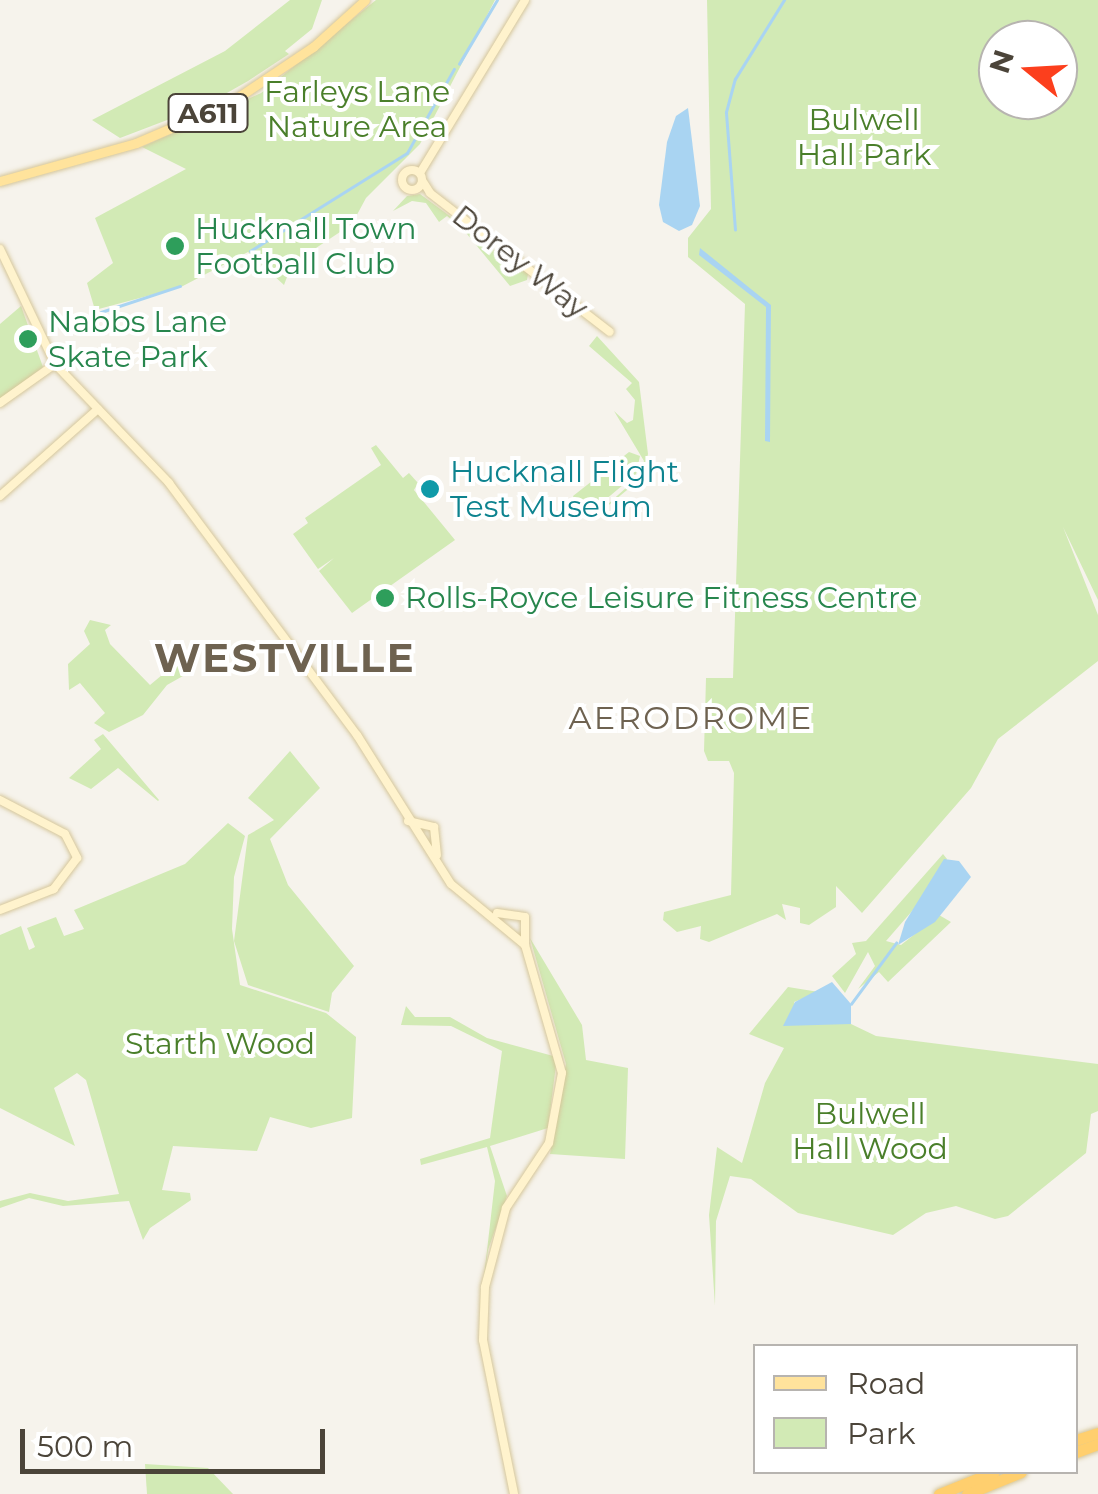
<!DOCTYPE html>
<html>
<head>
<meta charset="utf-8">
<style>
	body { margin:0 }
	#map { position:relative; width:1098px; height:1494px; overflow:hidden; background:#f6f3ec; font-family:Montserrat,sans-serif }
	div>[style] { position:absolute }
	.green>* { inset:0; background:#d2eab5 }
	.water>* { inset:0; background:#a9d4f2 }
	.stream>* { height:2.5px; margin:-1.25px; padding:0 1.25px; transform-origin:1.25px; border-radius:1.25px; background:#a9d4f2 }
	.roads { filter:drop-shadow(0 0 2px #d6c79b) drop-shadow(0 0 2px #d6c79b) }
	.secondary>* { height:8px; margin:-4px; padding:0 4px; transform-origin:4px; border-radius:4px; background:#fff3cd }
	.secondary>.ring { margin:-4px; padding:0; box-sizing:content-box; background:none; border:8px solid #fff3cd; border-radius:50% }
	.primary>* { height:9px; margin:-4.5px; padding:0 4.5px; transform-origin:4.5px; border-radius:4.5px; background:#ffe39c }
	.highway>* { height:11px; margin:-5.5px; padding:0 5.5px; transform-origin:5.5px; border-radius:5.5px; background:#ffcf6e }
	.dots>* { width:28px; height:28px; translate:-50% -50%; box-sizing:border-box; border:5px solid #fff; border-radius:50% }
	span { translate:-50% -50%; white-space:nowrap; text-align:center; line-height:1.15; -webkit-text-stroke:8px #fff; paint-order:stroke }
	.shield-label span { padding:2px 8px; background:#fff; border:2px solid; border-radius:8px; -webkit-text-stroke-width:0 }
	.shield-label { font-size:28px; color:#4b4439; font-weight:700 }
	.park-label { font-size:30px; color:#4a7f2a }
	.leisure-label { font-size:30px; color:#27864d }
	.left { translate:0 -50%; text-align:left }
	.street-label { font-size:30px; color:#4b4439 }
	.culture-label { font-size:30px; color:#0d838f }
	.neighbourhood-label { font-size:32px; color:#6e6250; letter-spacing:2.5px }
	.district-label { font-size:40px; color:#6e6250; font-weight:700; letter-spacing:2.5px }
	.legend { position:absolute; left:753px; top:1344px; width:325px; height:130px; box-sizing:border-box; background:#fff; border:2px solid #b7b4b0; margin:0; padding:12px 18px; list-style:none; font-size:30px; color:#4b4439 }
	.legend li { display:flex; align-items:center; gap:20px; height:50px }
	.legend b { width:50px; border:2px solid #b7b4b0 }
	.north { position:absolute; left:978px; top:20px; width:100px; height:100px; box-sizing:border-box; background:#fff; border:2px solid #b7b4b0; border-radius:50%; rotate:288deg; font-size:28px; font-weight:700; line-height:40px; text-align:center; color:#4b4439 }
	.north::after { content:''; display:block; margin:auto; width:35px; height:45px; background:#fc3f1d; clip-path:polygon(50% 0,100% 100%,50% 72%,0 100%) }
	.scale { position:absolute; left:20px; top:1429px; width:305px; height:45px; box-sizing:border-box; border:5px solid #4b4439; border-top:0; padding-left:12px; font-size:30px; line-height:35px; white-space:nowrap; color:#4b4439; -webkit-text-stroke:8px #fff; paint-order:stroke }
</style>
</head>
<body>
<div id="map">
	<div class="green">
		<i style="clip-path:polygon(290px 0,322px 0,312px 29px,285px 51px,289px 54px,248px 81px,204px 106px,120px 138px,92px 120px,225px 51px)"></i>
		<i style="clip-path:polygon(376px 0,495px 0,420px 144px,366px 198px,352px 224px,292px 264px,284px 285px,248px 252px,181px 287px,95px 310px,87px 283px,113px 263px,95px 218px,186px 169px,142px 147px,261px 93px)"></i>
		<i style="clip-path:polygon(evenodd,707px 0,1098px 0,1098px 600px,1063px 527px,1098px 615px,1098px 661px,998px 739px,971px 788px,862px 913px,836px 886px,836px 907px,809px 925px,800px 923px,800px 908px,782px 904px,786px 920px,777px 914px,709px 942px,700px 939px,701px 926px,677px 932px,663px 920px,664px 912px,731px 895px,734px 773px,729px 761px,708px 761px,704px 751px,706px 678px,733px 678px,745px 304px,688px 257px,688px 238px,711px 209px,707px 0,998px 40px,1058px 40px,1058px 100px,998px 100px,998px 40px)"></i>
		<i style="clip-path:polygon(420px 194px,528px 274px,527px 280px,510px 286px,462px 228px,447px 216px,439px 222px,426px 203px,412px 201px,393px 211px,407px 196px)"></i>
		<i style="clip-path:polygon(21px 306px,43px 367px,0 400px,0 324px)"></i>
		<i style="clip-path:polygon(597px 336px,639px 382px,648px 454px,643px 473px,638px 481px,587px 523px,638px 477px,644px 461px,614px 411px,627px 423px,633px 420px,635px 400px,626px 389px,632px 383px,589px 346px)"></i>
		<i style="clip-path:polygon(376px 445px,403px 478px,409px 473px,418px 483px,414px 490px,455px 540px,352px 613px,319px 571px,334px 558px,318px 569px,293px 534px,308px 523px,305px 518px,381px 465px,371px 448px)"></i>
		<i style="clip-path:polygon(629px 452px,640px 456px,636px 474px,598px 506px,593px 497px,586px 503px,593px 510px,580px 514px,573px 496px)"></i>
		<i style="clip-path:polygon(90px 620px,111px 625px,105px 630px,110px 644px,150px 685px,180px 660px,190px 672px,167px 685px,143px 715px,109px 732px,94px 723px,105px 713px,80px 683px,69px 690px,68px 664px,90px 644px,84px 631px)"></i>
		<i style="clip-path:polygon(103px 734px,159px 800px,158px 801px,118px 768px,91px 789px,69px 778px,101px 749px,94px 740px)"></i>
		<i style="clip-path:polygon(290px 751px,320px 788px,270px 839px,288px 885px,354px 966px,332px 993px,329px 1012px,248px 985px,234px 941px,248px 835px,274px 820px,248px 798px)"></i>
		<i style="clip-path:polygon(228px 823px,245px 836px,234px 877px,232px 929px,240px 985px,326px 1013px,356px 1037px,352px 1118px,311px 1128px,270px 1117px,257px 1151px,173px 1146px,162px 1190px,190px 1193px,191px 1200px,150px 1228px,143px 1240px,129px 1201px,63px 1206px,29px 1198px,0 1208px,0 1201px,30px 1193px,68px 1201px,119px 1194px,86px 1080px,77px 1073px,54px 1088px,75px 1146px,0 1108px,0 935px,21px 926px,29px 950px,35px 947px,27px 928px,56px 917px,64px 936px,84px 929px,74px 910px,185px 864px)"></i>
		<i style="clip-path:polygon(943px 854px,947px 859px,926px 895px,886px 941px,901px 945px,939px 915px,951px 922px,888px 982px,879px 972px,858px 989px,875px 966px,868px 952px,845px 993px,832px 976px,856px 954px,852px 943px,866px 941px)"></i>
		<i style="clip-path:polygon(530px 938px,582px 1025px,586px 1060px,628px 1068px,625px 1159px,550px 1154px,566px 1064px)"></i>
		<i style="clip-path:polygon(788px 987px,819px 992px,794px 1002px,804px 1023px,851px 1024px,876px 1036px,1098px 1064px,1098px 1111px,1091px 1114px,1086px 1153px,1008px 1216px,995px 1219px,956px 1206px,926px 1213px,893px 1235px,798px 1213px,751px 1179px,730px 1176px,716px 1221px,715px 1306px,709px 1215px,717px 1147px,742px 1163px,765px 1083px,784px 1048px,749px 1034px)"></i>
		<i style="clip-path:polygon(406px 1006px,415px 1017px,450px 1017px,487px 1038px,557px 1057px,548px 1128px,490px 1146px,507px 1196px,488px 1250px,479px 1320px,495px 1181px,487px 1147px,421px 1165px,420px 1159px,490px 1138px,502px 1051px,451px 1026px,401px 1025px)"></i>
		<i style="clip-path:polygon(145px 1464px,208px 1468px,233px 1494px,147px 1494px)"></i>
	</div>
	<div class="water">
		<i style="clip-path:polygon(688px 108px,700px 206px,692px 225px,679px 231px,663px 222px,659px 205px,667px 142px,676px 116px)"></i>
		<i style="clip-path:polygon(700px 248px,771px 305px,770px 442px,765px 441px,766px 307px,699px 255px)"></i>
		<i style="clip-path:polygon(944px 859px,959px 861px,971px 877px,935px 922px,898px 945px,905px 922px)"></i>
		<i style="clip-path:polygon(832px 982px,851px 1004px,851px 1024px,783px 1026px,795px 1002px)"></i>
	</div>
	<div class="stream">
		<i style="left:459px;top:64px;width:74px;rotate:-59.3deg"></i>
		<i style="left:735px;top:230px;width:118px;rotate:-94.4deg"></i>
		<i style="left:726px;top:112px;width:34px;rotate:-75deg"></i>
		<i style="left:735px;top:79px;width:93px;rotate:-58.2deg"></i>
		<i style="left:250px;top:251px;width:185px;rotate:-32deg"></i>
		<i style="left:407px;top:153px;width:96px;rotate:-60.8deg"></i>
		<i style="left:101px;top:312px;width:83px;rotate:-18.2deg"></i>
		<i style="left:851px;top:1004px;width:76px;rotate:-53.6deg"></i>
	</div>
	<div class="roads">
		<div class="secondary">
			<i class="ring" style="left:402px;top:170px;width:12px;height:12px"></i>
			<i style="left:420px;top:173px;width:202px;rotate:-58.7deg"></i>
			<i style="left:422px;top:180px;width:15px;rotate:58deg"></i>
			<i style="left:430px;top:193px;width:227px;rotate:37.7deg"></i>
			<i style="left:0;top:249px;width:127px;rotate:64.4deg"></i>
			<i style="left:55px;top:364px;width:165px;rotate:46.2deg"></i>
			<i style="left:169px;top:483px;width:314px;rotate:53.3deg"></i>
			<i style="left:357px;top:735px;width:176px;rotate:57.8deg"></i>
			<i style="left:451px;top:884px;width:96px;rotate:39.5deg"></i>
			<i style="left:0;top:403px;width:67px;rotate:-35.3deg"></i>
			<i style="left:0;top:496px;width:131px;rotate:-41.6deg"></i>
			<i style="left:0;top:800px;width:73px;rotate:27.6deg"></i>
			<i style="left:65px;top:834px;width:27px;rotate:63deg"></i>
			<i style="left:77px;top:858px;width:39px;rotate:127deg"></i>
			<i style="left:54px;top:889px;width:58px;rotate:158.7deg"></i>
			<i style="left:408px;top:821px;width:27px;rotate:13deg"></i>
			<i style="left:434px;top:827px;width:28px;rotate:84deg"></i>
			<i style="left:497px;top:913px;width:28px;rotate:8deg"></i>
			<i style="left:525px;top:917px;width:28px;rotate:90deg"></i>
			<i style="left:525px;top:945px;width:133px;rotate:73.9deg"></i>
			<i style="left:562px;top:1073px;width:71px;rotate:100.5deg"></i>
			<i style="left:549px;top:1143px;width:78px;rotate:123.5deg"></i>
			<i style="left:506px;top:1208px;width:82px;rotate:104.9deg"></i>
			<i style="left:485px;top:1287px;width:53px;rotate:92.2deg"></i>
			<i style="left:483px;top:1340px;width:157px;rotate:78.6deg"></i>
		</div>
		<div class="primary">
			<i style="left:0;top:181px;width:141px;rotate:-15.6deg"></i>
			<i style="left:136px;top:143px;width:103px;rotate:-23.3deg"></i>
			<i style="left:231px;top:102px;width:99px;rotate:-33.9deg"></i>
			<i style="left:313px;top:47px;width:70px;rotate:-42.1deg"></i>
		</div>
		<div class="highway">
			<i style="left:1076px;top:1440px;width:23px;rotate:-18deg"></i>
			<i style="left:1076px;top:1452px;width:23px;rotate:-20deg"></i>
			<i style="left:939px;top:1494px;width:59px;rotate:-21.8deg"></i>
			<i style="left:967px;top:1494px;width:58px;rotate:-22.2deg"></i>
		</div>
	</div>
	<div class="dots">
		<i style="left:175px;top:246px;background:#2e9e5b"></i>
		<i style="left:28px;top:339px;background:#2e9e5b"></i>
		<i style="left:430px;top:489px;background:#0f9aa8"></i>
		<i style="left:385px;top:598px;background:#2e9e5b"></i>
	</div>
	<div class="shield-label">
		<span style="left:208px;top:113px">A611</span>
	</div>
	<div class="park-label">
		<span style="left:357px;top:109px">Farleys Lane<br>Nature Area</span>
		<span style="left:864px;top:137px">Bulwell<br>Hall Park</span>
		<span style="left:220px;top:1044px">Starth Wood</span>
		<span style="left:870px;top:1131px">Bulwell<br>Hall Wood</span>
	</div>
	<div class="leisure-label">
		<span class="left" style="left:195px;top:246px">Hucknall Town<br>Football Club</span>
		<span class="left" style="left:48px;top:339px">Nabbs Lane<br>Skate Park</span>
		<span class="left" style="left:405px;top:598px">Rolls-Royce Leisure Fitness Centre</span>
	</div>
	<div class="street-label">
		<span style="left:520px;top:262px;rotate:38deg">Dorey Way</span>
	</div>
	<div class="culture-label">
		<span class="left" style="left:450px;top:489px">Hucknall Flight<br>Test Museum</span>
	</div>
	<div class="neighbourhood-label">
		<span style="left:691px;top:718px">AERODROME</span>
	</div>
	<div class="district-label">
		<span style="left:285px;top:658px">WESTVILLE</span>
	</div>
	<ul class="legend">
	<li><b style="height:12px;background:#ffe39c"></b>Road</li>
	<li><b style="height:28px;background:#d2eab5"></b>Park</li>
	</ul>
	<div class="north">N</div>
	<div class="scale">500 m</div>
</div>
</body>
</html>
